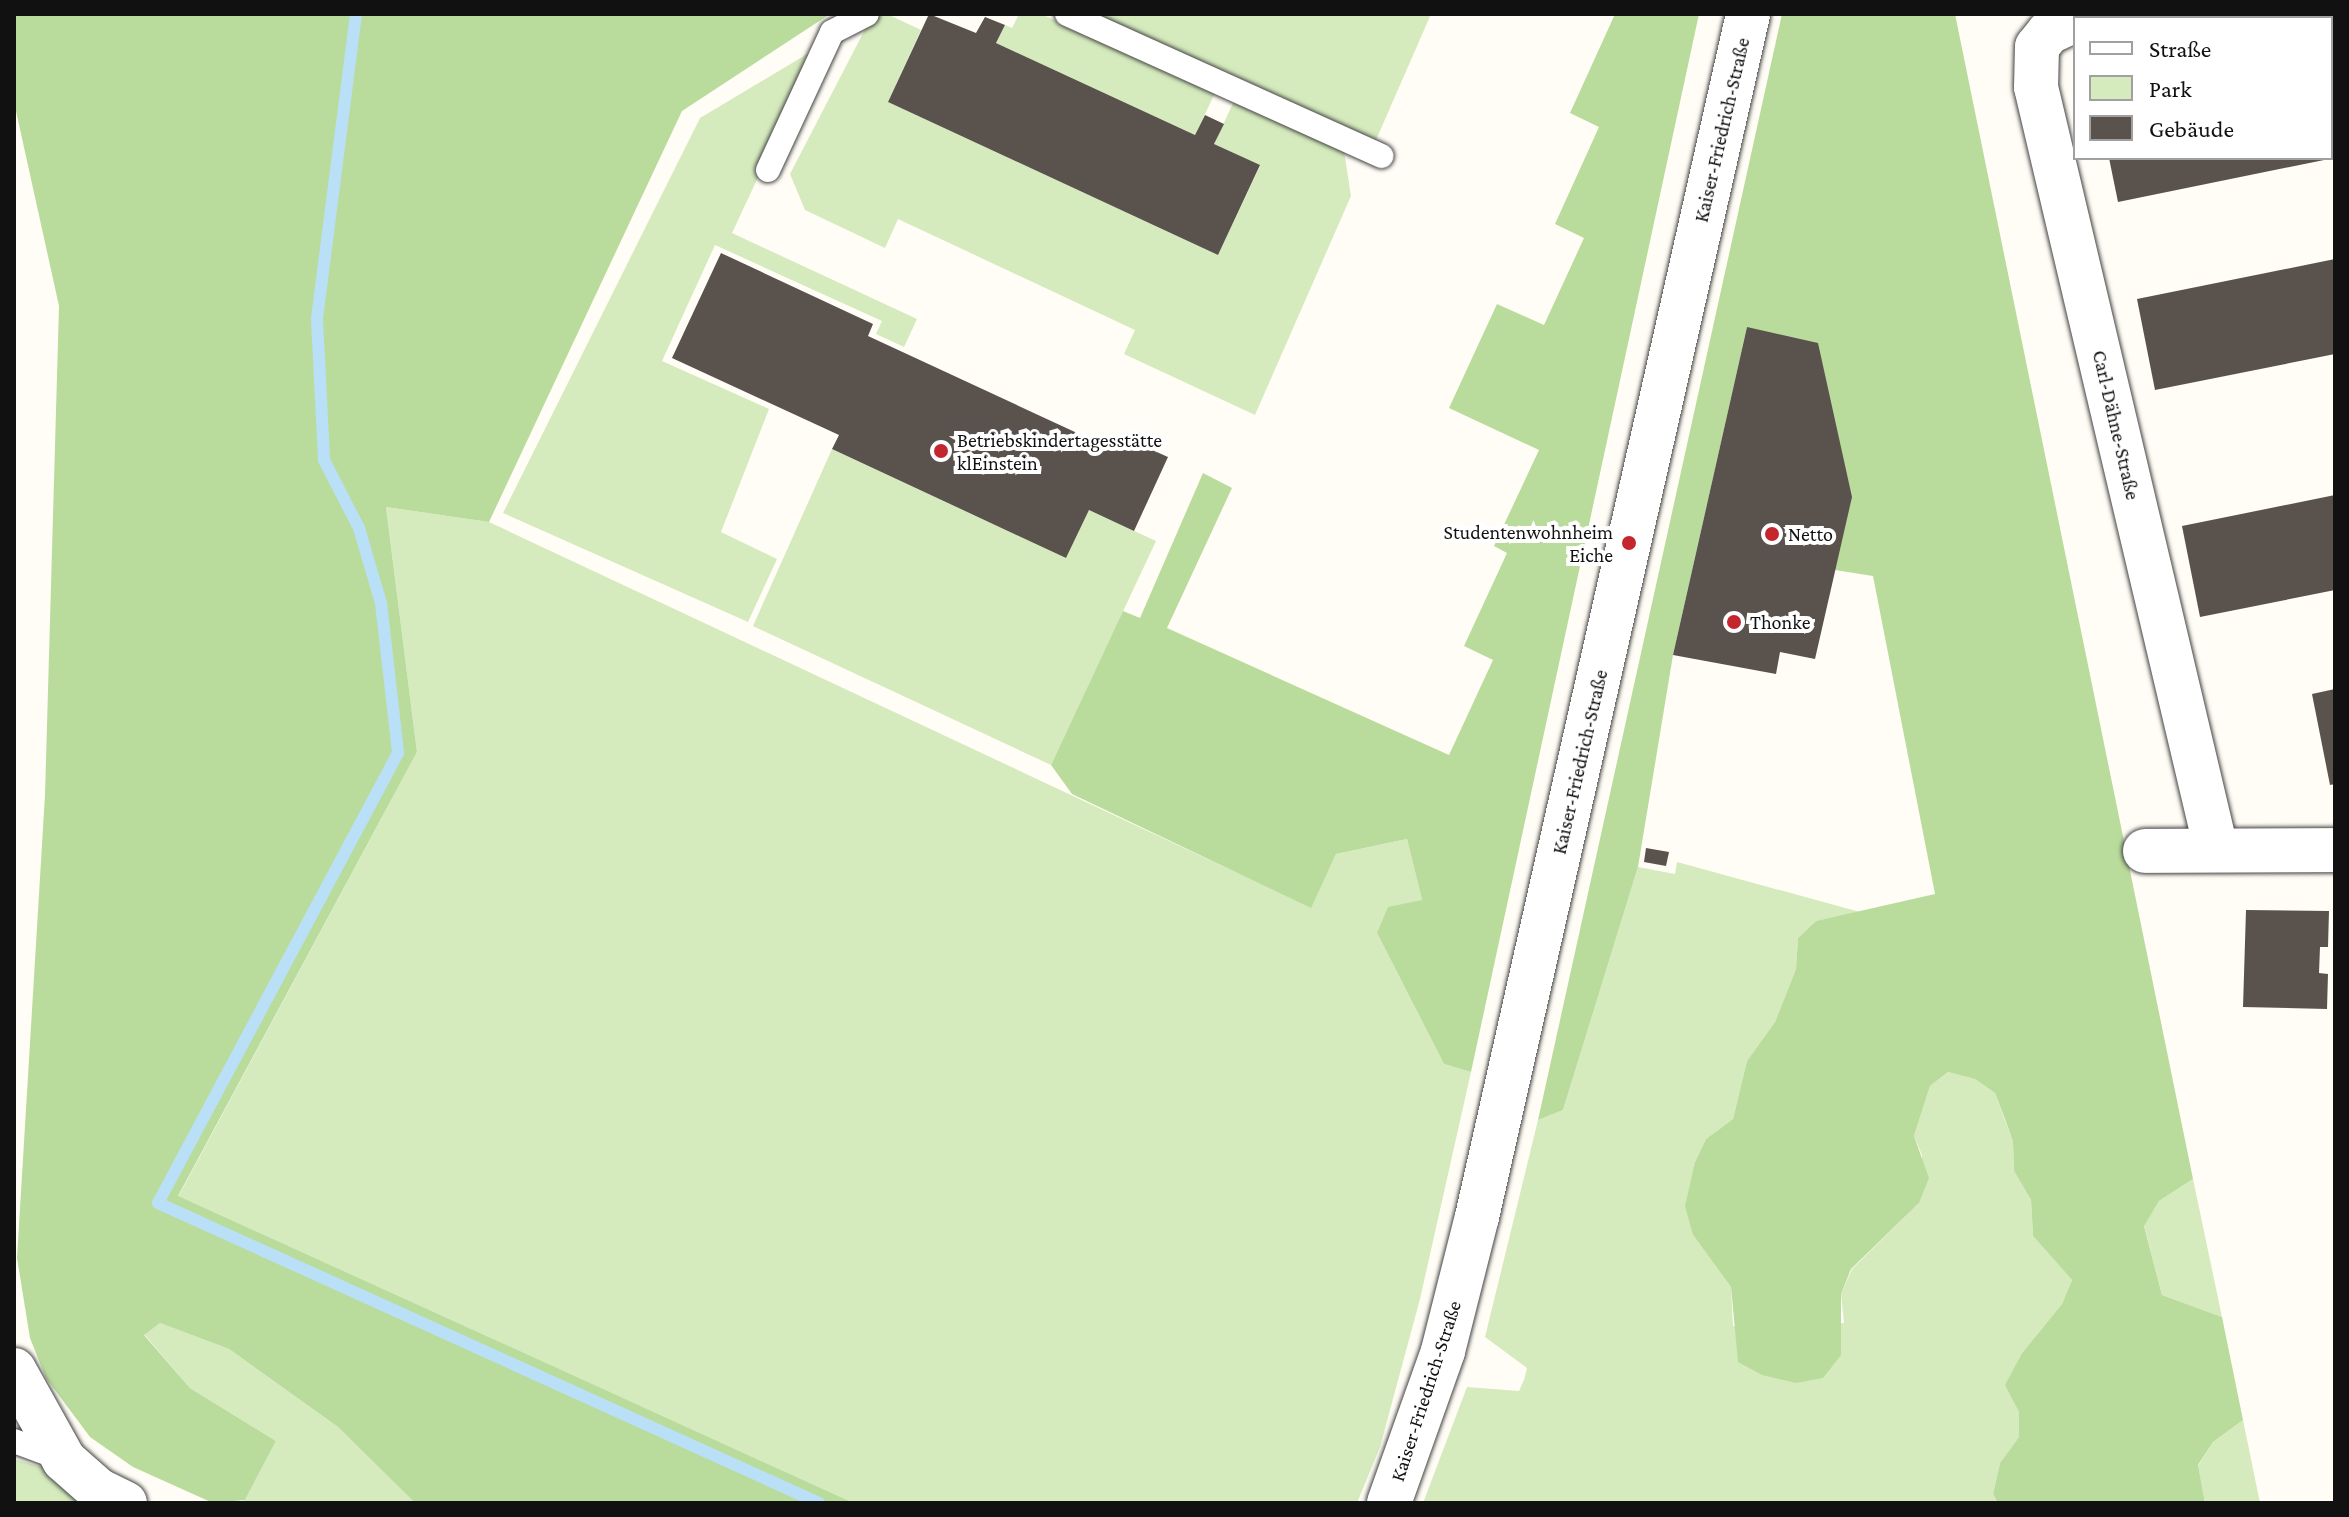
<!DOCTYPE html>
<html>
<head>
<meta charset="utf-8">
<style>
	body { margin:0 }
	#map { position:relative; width:2349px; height:1517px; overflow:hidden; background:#fffdf5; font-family:"Crimson Pro",serif }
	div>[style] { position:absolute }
	.green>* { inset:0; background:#d5ebbd }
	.forest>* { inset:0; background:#b9dc9c }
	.stream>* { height:12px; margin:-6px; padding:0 6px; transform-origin:6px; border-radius:6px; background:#b9e0f7 }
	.building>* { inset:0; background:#5a524d }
	.roads { filter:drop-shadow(0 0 2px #444) drop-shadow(0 0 2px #444) }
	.service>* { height:24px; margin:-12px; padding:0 12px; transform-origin:12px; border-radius:12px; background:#fff }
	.minor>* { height:44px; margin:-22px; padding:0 22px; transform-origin:22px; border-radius:22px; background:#fff }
	.tertiary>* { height:44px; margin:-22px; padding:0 22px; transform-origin:22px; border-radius:22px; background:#fff }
	.dots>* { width:22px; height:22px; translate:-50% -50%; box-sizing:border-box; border:4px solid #fff; border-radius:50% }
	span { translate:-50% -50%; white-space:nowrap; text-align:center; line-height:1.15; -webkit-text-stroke:8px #fff; paint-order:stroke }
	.street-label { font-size:20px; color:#111 }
	.poi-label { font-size:20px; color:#111 }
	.left { translate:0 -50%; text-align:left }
	.right { translate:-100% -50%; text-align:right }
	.frame { position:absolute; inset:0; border:16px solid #111; pointer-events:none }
	.legend { position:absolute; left:2073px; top:16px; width:260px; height:144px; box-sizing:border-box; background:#fff; border:2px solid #a0a0a0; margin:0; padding:10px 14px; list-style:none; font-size:24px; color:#111 }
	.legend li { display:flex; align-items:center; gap:16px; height:40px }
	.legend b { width:40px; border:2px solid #a0a0a0 }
</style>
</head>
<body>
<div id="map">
	<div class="green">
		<i style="clip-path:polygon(873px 14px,887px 14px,921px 30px,888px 102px,1218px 255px,1260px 166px,1214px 144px,1234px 101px,1344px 151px,1351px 196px,1255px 415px,1124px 354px,1135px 330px,898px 219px,885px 248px,805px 210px,790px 174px)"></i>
		<i style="clip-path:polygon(1019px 14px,1041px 14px,1215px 93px,1195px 135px,996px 43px,1005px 25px,1012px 28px)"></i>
		<i style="clip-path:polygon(1097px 14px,1431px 14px,1376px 140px)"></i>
		<i style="clip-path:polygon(819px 47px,732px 233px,917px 319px,904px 347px,876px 334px,882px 321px,715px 245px,662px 361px,769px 409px,721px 532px,777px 559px,748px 622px,503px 513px,700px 118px)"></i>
		<i style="clip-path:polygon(832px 449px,1066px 558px,1089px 510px,1156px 541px,1051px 765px,753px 626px)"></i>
		<i style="clip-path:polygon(386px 507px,489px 522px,1310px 907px,1336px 854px,1407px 839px,1422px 900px,1377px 933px,1444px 1064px,1471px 1072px,1420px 1299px,1380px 1447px,1357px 1503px,854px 1503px,178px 1197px,417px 752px)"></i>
		<i style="clip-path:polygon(1677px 862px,1860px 912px,1816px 921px,1798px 938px,1796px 969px,1775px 1022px,1747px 1061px,1733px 1119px,1706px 1139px,1695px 1162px,1693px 1235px,1731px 1287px,1733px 1326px,1844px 1323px,1841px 1294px,1852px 1269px,1919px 1203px,1922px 1155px,1914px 1136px,1930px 1086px,1948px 1072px,1975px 1079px,1995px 1093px,2013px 1142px,2014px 1171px,2031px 1200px,2033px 1236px,2072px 1280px,2062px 1304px,2022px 1353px,2006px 1385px,2019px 1412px,2019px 1437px,2000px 1463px,1993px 1494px,1998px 1503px,1423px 1503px,1467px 1387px,1519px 1391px,1524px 1380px,1527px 1368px,1485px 1337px,1538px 1120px,1563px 1110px,1638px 867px,1675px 874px)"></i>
		<i style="clip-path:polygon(2193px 1179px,2222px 1317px,2162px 1295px,2144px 1225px,2159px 1201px)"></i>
		<i style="clip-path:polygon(160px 1323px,229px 1349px,338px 1427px,415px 1503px,237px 1503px,245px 1500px,276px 1441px,190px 1388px,144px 1334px)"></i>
		<i style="clip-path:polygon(2243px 1420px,2260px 1503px,2205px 1503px,2198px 1466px,2213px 1442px)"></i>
		<i style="clip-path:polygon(14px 1459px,42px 1467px,85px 1503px,14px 1503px)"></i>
	</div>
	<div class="forest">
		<i style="clip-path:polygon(14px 14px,830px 14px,682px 111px,489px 522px,386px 507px,417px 752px,178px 1196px,854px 1503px,415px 1503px,338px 1427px,229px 1349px,160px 1323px,144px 1335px,190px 1388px,276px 1441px,245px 1500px,213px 1503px,133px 1467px,90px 1437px,46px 1378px,30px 1338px,17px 1258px,45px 795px,59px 306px,14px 102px)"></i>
		<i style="clip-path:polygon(1615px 14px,1699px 14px,1471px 1072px,1444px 1064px,1377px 933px,1388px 907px,1422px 900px,1407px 839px,1336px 854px,1311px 908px,1072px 794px,1051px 765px,1123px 611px,1140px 618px,1203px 473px,1232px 488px,1167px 628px,1449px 755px,1493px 660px,1464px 646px,1507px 553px,1494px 546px,1539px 450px,1449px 408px,1497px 304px,1544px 325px,1584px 238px,1555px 224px,1599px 127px,1570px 113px)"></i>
		<i style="clip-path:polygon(1782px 14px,1955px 14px,2193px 1179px,2159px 1201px,2144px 1226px,2162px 1295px,2222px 1317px,2243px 1420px,2213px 1442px,2198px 1465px,2205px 1503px,1998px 1503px,1993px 1494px,2000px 1463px,2019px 1437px,2019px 1412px,2005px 1385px,2022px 1353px,2062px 1304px,2072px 1280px,2033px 1236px,2031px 1200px,2014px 1171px,2013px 1142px,2005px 1119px,1995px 1093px,1975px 1079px,1948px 1072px,1930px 1086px,1914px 1136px,1929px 1178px,1919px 1203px,1851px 1269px,1841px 1294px,1841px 1355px,1823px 1378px,1796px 1383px,1762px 1375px,1738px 1362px,1731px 1287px,1693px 1235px,1685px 1206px,1695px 1162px,1706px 1139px,1733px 1119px,1747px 1061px,1775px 1022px,1796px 969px,1798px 938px,1816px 921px,1935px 894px,1873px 576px,1835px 570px,1747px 327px,1673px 655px,1638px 867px,1563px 1110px,1538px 1120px)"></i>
	</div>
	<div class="stream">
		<i style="left:356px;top:14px;width:308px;rotate:97.3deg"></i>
		<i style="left:317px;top:320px;width:140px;rotate:87.1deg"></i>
		<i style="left:324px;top:460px;width:76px;rotate:62.8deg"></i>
		<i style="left:359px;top:528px;width:78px;rotate:73.7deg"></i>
		<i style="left:381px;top:603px;width:151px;rotate:83.5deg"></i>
		<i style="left:398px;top:753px;width:510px;rotate:118.07deg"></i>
		<i style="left:158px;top:1203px;width:726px;rotate:24.41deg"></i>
	</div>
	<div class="building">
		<i style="clip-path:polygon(929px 14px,976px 33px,985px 17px,1005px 25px,996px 43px,1195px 135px,1205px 115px,1224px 124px,1214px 144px,1260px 165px,1218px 255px,888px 102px)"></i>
		<i style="clip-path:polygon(2335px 64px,2335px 158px,2331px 159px,2331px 65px)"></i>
		<i style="clip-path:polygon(2109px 158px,2329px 158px,2329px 159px,2118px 202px)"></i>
		<i style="clip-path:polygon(721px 253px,873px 324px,868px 336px,1116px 451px,1123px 437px,1168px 457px,1134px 531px,1089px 510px,1066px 558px,832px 449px,839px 435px,672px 358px)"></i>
		<i style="clip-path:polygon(2335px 259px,2335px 354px,2155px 390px,2137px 299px)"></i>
		<i style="clip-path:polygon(1747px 327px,1818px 343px,1852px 497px,1815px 659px,1780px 652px,1776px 674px,1673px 655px)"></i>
		<i style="clip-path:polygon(2335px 495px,2335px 590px,2200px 617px,2182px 526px)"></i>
		<i style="clip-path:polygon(2335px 689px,2335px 784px,2330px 785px,2312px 694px)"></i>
		<i style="clip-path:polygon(1646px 848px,1669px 852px,1666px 866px,1644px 862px)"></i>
		<i style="clip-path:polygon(2246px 910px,2329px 911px,2328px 947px,2320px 947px,2319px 973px,2328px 974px,2327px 1009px,2243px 1007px)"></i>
	</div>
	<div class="roads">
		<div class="service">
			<i style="left:1067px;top:14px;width:345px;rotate:24.3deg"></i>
			<i style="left:768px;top:170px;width:152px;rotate:-65.1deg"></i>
			<i style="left:832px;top:32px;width:39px;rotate:-27deg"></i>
			<i style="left:14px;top:1441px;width:49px;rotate:20.3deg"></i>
		</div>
		<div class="minor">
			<i style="left:2075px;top:20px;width:29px;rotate:155deg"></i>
			<i style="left:2049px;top:32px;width:19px;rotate:129deg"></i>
			<i style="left:2037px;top:47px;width:40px;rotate:91.4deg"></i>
			<i style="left:2036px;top:87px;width:783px;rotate:76.71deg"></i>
			<i style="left:2145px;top:851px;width:190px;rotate:-0.3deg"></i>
		</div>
		<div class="tertiary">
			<i style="left:14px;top:1370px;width:103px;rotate:60.9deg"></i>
			<i style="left:64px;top:1460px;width:45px;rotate:41.4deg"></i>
			<i style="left:98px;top:1490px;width:30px;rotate:26deg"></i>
			<i style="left:1389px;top:1503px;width:161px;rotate:-70.4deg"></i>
			<i style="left:1443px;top:1351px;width:138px;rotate:-75.8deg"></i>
			<i style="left:1477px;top:1217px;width:1233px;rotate:-77.3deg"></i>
		</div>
	</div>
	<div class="dots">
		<i style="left:941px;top:451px;background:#c4262e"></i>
		<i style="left:1772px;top:534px;background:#c4262e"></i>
		<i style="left:1629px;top:543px;background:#c4262e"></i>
		<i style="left:1734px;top:622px;background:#c4262e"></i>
	</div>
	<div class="street-label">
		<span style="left:1722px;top:130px;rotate:-77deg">Kaiser-Friedrich-Straße</span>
		<span style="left:2116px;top:425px;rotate:77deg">Carl-Dähne-Straße</span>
		<span style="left:1580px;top:762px;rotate:-77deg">Kaiser-Friedrich-Straße</span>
		<span style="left:1426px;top:1391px;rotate:-72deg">Kaiser-Friedrich-Straße</span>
	</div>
	<div class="poi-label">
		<span class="left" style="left:957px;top:452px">Betriebskindertagesstätte<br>klEinstein</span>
		<span class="right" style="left:1613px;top:544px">Studentenwohnheim<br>Eiche</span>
		<span class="left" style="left:1788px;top:534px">Netto</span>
		<span class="left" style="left:1750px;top:622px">Thonke</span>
	</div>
	<div class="frame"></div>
	<ul class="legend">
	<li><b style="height:10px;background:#fff"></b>Straße</li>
	<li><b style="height:22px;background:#d5ebbd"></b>Park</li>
	<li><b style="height:22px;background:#5a524d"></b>Gebäude</li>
	</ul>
</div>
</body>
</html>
